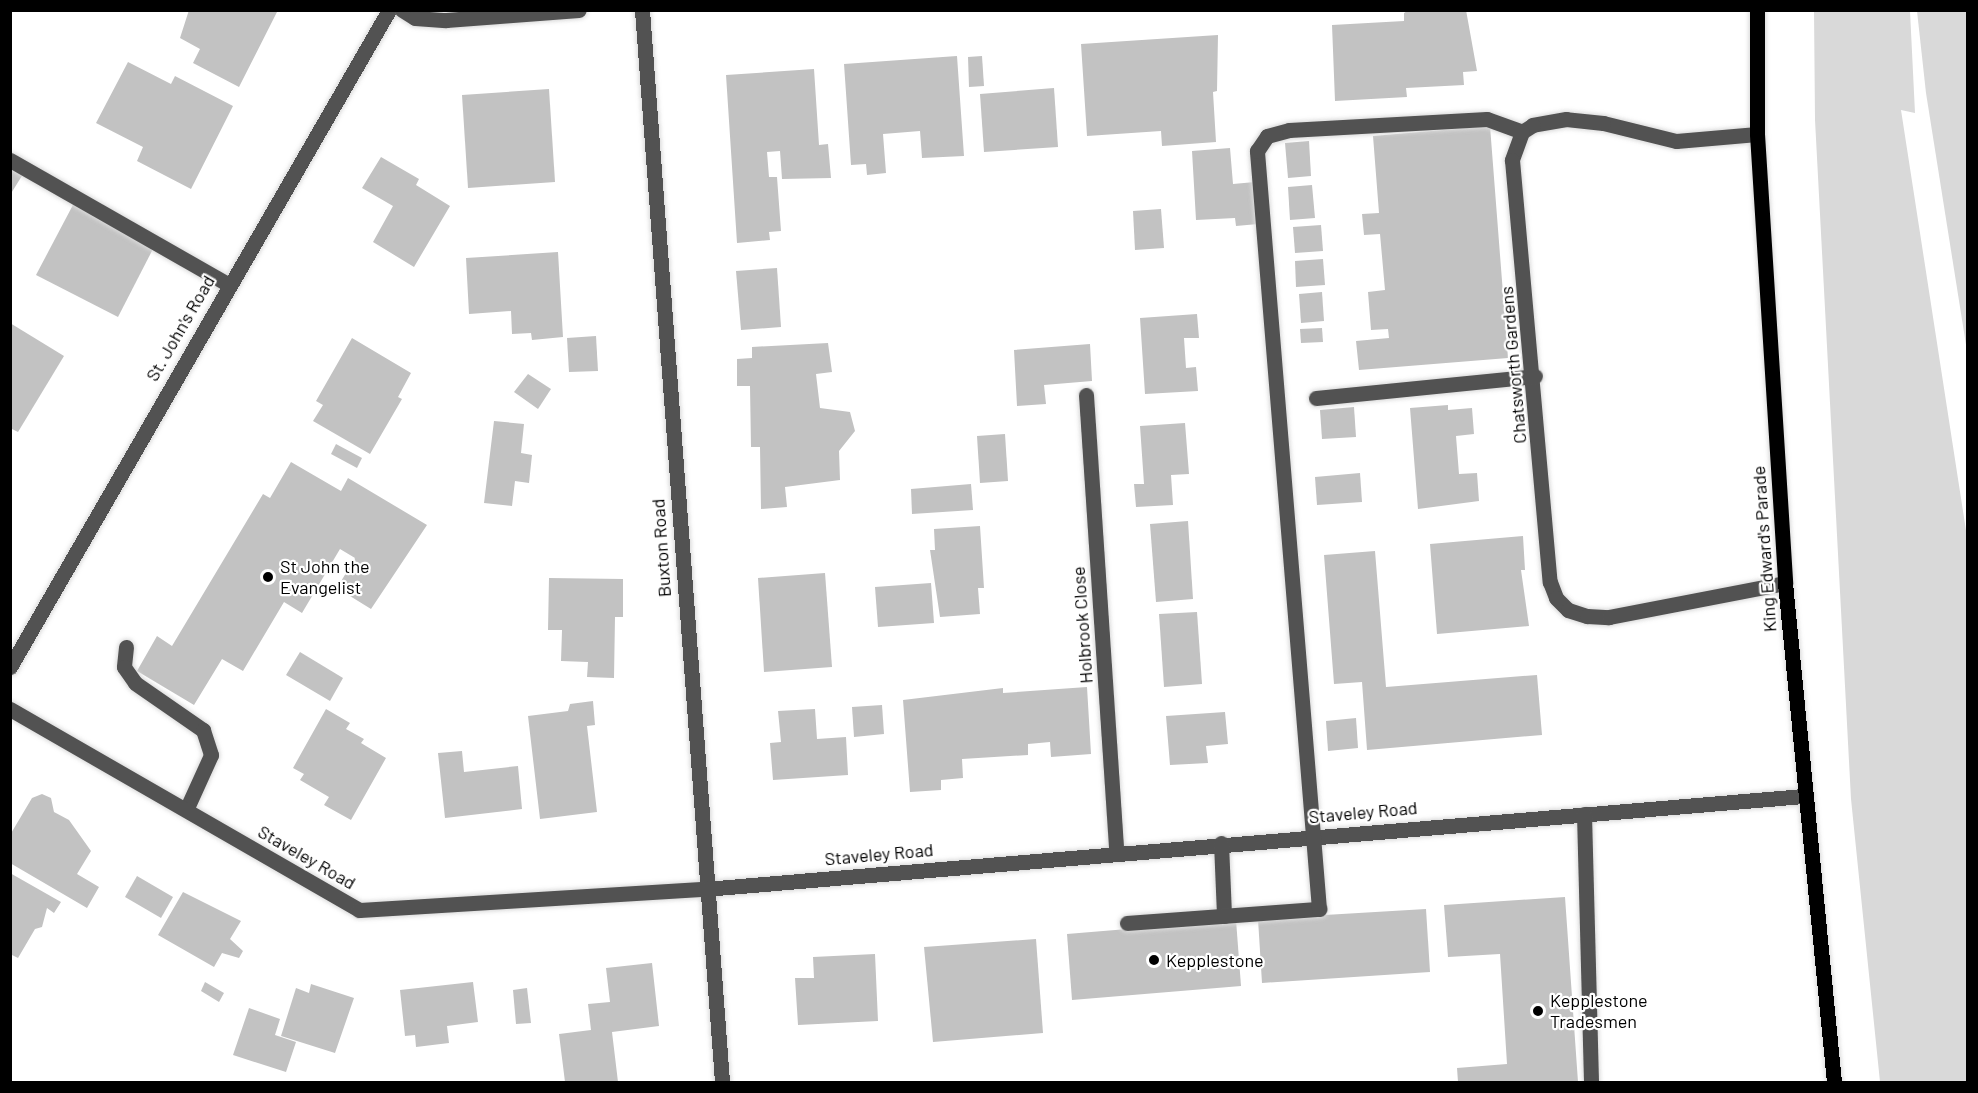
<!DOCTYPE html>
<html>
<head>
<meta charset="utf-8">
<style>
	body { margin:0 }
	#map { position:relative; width:1978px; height:1093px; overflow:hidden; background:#fff; font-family:Barlow,sans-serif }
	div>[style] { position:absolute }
	.green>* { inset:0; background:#d9d9d9 }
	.building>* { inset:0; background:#c2c2c2 }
	.roads { filter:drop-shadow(0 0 2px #dbdbdb) drop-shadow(0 0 2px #dbdbdb) }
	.minor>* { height:15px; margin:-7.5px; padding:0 7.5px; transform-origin:7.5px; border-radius:7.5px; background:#525252 }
	.major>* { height:15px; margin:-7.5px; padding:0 7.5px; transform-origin:7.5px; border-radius:7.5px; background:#000 }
	.dots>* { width:16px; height:16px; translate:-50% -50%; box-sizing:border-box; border:3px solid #fff; border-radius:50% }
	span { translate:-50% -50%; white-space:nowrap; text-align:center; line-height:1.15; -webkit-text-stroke:4.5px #fff; paint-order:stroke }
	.street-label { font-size:18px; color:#000 }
	.poi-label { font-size:18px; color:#000 }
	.left { translate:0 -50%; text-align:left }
	.frame { position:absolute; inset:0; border:12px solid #000; pointer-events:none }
</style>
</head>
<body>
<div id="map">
	<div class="green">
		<i style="clip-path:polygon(1814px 11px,1910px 11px,1915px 113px,1901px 110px,1967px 537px,1967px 1082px,1880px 1082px,1851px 799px,1815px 120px)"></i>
		<i style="clip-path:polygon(1917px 11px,1967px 11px,1967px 351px,1926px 93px)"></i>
	</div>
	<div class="building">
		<i style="clip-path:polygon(189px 10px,278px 10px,239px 87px,193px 63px,200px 49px,180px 38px)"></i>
		<i style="clip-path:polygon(1409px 10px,1466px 10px,1477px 71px,1463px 72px,1464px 85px,1406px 88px,1407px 97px,1335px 101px,1332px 25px,1404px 21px,1404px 13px)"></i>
		<i style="clip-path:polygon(1218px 35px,1217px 91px,1213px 92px,1216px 142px,1162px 146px,1161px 131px,1087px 136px,1081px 44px)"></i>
		<i style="clip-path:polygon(957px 56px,964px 156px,922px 158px,920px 131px,883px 134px,886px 173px,867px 175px,866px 164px,851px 165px,844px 64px)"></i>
		<i style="clip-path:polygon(982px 56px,984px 86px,969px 87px,968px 57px)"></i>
		<i style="clip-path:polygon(128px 62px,171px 84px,175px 76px,233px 106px,191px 189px,137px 161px,143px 147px,96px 123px)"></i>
		<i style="clip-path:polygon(814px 69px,819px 145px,828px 144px,831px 178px,782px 179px,780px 151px,767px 152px,769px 177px,777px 177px,781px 231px,769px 232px,770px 240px,737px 243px,726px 75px)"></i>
		<i style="clip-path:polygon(1054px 88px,1058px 147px,984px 152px,980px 94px)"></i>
		<i style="clip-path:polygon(549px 89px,555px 182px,468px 188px,462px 95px)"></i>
		<i style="clip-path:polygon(1490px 126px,1508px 358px,1359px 370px,1356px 341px,1389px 338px,1388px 329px,1371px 330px,1368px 292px,1385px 290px,1380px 234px,1364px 235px,1362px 214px,1379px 213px,1373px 136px)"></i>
		<i style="clip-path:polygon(1309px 141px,1311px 176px,1288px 178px,1285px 143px)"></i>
		<i style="clip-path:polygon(1230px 148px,1233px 184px,1255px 182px,1258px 224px,1236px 226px,1235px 218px,1196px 220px,1192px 151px)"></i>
		<i style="clip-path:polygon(381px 157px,419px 179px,416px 185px,450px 206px,414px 267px,373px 242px,393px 206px,362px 188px)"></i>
		<i style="clip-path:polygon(10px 162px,25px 171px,10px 195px)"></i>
		<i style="clip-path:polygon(1312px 185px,1315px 218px,1290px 220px,1288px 187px)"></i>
		<i style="clip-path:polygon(74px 203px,155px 245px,118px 317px,36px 275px)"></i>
		<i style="clip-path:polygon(1161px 209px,1164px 248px,1135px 250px,1133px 211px)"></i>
		<i style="clip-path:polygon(1321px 225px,1323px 251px,1295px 253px,1293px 227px)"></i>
		<i style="clip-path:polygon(558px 252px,563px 337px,532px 340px,531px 333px,512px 334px,511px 311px,469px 314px,466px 258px)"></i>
		<i style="clip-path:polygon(1323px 259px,1325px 285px,1296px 287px,1295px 261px)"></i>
		<i style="clip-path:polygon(777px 268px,781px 327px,741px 330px,736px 271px)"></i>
		<i style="clip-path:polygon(1322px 292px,1324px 321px,1301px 323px,1299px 294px)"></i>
		<i style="clip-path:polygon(1197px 314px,1199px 338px,1184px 338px,1186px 368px,1196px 367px,1198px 391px,1145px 394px,1140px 318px)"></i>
		<i style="clip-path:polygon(10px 323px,64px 356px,18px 432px,10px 428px)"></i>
		<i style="clip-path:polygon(1322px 328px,1323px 342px,1301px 343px,1300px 329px)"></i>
		<i style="clip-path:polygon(596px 336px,598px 371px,569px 372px,567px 338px)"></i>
		<i style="clip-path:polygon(352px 338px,411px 373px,398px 397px,402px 399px,370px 454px,313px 421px,323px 405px,316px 401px)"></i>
		<i style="clip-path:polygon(828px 343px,832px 372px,816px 374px,820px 408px,850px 412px,855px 431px,839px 451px,840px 480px,785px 487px,787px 507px,761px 509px,760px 447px,751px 447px,750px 386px,737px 386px,737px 359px,752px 358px,752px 347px)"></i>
		<i style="clip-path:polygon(1090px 344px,1092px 381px,1044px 385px,1046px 404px,1017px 406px,1014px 350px)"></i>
		<i style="clip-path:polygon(528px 374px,551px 389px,538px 409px,514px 392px)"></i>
		<i style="clip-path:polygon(1448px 405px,1448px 410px,1472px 408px,1474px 434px,1456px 436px,1459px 474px,1477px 473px,1479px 501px,1418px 509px,1410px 408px)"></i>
		<i style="clip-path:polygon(1354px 407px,1356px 437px,1322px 439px,1320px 410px)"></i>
		<i style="clip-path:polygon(494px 421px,524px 424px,521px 453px,532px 455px,529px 483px,515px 481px,512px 506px,484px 503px)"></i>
		<i style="clip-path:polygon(1185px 423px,1189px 474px,1171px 475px,1173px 505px,1136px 507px,1134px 484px,1144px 484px,1140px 426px)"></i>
		<i style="clip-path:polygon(1005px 434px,1008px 481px,980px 483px,977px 436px)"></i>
		<i style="clip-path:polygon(336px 444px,362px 458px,357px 468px,331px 454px)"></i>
		<i style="clip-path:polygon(291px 462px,341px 491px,348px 478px,427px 525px,371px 609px,337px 588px,355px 558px,340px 549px,302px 613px,284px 602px,243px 671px,222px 659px,194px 705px,137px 671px,157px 636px,172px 646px,263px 494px,270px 498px)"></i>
		<i style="clip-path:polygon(1360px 473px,1362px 502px,1317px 505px,1315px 477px)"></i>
		<i style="clip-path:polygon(971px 484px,973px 510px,912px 514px,911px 489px)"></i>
		<i style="clip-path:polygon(1188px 521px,1193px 599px,1156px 602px,1150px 524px)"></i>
		<i style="clip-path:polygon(980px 526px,984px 588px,978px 588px,980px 614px,940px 617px,930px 550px,935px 550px,934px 529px)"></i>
		<i style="clip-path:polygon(1523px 536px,1525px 570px,1521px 570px,1529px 626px,1437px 634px,1430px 544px)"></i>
		<i style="clip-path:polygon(1375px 551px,1386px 687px,1537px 675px,1542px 735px,1367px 750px,1362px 682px,1334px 684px,1324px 555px)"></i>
		<i style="clip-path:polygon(825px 573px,832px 667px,764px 672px,758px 578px)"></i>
		<i style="clip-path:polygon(549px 578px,623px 579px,623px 617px,615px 617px,614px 678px,587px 677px,588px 662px,561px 661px,562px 630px,548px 630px)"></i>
		<i style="clip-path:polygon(931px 583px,934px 623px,878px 627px,875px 587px)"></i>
		<i style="clip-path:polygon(1197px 612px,1202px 684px,1164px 687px,1159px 614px)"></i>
		<i style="clip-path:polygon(300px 652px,343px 678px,330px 701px,286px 675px)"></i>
		<i style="clip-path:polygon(1087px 687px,1091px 754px,1051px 757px,1050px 742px,1028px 744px,1028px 755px,962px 759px,963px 778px,941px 780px,941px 790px,910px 792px,903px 700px,1003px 688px,1003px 693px)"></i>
		<i style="clip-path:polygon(593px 701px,595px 725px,587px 726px,597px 812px,540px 819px,528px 716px,568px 711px,570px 704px)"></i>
		<i style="clip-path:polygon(882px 705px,884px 734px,854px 737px,852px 707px)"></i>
		<i style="clip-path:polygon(326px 709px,350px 723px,346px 729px,364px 739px,361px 743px,386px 758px,351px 820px,324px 805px,329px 797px,300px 780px,304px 774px,293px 768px)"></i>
		<i style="clip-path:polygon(815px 709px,817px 739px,846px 737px,848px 775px,773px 780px,770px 743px,781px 742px,778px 711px)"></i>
		<i style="clip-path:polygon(1225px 712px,1228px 744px,1206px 746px,1208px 763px,1170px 765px,1166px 716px)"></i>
		<i style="clip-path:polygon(1356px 718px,1358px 748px,1328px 751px,1326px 721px)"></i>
		<i style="clip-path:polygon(462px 751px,464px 772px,518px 766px,522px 809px,445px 818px,438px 753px)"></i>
		<i style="clip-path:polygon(42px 794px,51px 798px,54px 812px,69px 820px,91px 851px,77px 874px,99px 887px,87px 908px,10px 863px,10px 835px,32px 798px)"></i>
		<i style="clip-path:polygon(10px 873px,61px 902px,54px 913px,47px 908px,42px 927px,35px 929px,18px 958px,10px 954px)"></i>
		<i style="clip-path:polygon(137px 876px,173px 897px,161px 918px,125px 897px)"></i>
		<i style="clip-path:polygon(183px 892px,241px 921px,230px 939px,243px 951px,239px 958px,222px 953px,214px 967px,158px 935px)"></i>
		<i style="clip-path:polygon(1565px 897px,1578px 1082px,1458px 1082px,1457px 1068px,1507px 1064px,1500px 954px,1448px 957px,1444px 905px)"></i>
		<i style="clip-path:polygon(1426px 909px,1430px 972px,1262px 983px,1258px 919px)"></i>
		<i style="clip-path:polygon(1236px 920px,1241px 986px,1072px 1000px,1067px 934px)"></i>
		<i style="clip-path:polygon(1036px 939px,1043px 1033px,933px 1042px,924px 947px)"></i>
		<i style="clip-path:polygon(875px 954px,878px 1021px,798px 1025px,795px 978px,814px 978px,813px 957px)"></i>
		<i style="clip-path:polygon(652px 963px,659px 1026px,612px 1032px,618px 1082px,565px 1082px,559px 1034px,591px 1030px,588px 1004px,610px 1002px,606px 968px)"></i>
		<i style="clip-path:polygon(205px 982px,224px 993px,219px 1002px,201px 991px)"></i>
		<i style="clip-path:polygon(473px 982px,478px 1022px,447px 1026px,449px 1043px,416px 1047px,415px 1035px,405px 1036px,400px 990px)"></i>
		<i style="clip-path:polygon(311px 984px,354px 998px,335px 1053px,281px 1036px,296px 988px,309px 993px)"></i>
		<i style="clip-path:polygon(527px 988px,531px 1023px,516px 1024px,513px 990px)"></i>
		<i style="clip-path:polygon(249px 1008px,280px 1019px,275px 1035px,296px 1042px,286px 1072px,233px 1055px)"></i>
	</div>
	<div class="roads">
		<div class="minor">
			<i style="left:402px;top:10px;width:15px;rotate:32deg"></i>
			<i style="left:415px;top:18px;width:31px;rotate:4deg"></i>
			<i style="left:446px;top:20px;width:133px;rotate:-4.3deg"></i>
			<i style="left:642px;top:10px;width:1075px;rotate:85.73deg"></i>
			<i style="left:1757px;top:134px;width:81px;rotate:175.1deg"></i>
			<i style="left:1676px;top:141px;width:75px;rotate:-166.1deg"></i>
			<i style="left:1603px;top:123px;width:37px;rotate:-174deg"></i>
			<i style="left:1566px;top:119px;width:34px;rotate:170deg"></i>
			<i style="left:1533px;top:125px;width:13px;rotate:148deg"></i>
			<i style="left:1522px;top:132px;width:30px;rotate:110deg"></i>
			<i style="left:1512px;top:160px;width:424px;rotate:84.9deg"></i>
			<i style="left:1550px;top:582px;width:17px;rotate:69deg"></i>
			<i style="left:1556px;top:598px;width:17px;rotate:45deg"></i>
			<i style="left:1568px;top:610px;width:20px;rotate:18deg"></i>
			<i style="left:1587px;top:616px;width:22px;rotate:3deg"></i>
			<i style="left:1609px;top:617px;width:179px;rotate:-10.9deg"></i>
			<i style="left:10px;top:160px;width:250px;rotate:29.7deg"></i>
			<i style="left:1086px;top:395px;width:458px;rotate:86.2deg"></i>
			<i style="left:1316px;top:398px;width:220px;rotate:-5.7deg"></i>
			<i style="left:126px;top:647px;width:20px;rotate:96deg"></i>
			<i style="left:124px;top:667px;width:19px;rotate:55deg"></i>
			<i style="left:135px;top:683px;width:83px;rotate:34.7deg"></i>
			<i style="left:203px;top:730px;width:26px;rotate:72deg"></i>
			<i style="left:211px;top:755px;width:60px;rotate:114.4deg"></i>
			<i style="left:10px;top:667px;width:758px;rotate:-60.02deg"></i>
			<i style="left:10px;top:709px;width:403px;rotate:29.9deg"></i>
			<i style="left:359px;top:910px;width:347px;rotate:-3.5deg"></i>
			<i style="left:705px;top:889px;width:1102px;rotate:-4.84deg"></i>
			<i style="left:1584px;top:814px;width:268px;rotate:88.5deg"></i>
			<i style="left:1221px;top:843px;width:73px;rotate:87.6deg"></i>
			<i style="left:1127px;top:923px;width:193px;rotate:-4.2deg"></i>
			<i style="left:1319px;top:909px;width:761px;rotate:-94.68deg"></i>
			<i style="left:1257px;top:151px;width:18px;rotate:-56deg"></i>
			<i style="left:1267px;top:136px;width:23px;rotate:-15deg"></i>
			<i style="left:1289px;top:130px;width:198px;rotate:-3.2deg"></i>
			<i style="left:1487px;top:119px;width:37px;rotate:20deg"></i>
		</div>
		<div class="major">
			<i style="left:1757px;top:10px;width:124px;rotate:90deg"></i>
			<i style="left:1757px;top:134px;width:450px;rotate:86.4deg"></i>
			<i style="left:1785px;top:583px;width:501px;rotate:84.39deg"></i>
		</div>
	</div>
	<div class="dots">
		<i style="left:268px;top:577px;background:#000"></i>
		<i style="left:1154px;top:960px;background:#000"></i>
		<i style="left:1538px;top:1011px;background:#000"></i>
	</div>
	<div class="street-label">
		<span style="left:180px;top:328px;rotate:-60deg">St. John's Road</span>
		<span style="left:1513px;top:365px;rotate:-95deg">Chatsworth Gardens</span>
		<span style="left:661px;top:548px;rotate:-94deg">Buxton Road</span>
		<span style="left:1764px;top:549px;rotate:-94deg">King Edward's Parade</span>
		<span style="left:1082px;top:625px;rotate:-94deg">Holbrook Close</span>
		<span style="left:1363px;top:812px;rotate:-5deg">Staveley Road</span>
		<span style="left:879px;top:854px;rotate:-5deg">Staveley Road</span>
		<span style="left:307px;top:857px;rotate:30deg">Staveley Road</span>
	</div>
	<div class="poi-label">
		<span class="left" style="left:280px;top:577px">St John the<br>Evangelist</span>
		<span class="left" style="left:1166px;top:960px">Kepplestone</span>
		<span class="left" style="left:1550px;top:1011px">Kepplestone<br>Tradesmen</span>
	</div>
	<div class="frame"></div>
</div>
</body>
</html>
